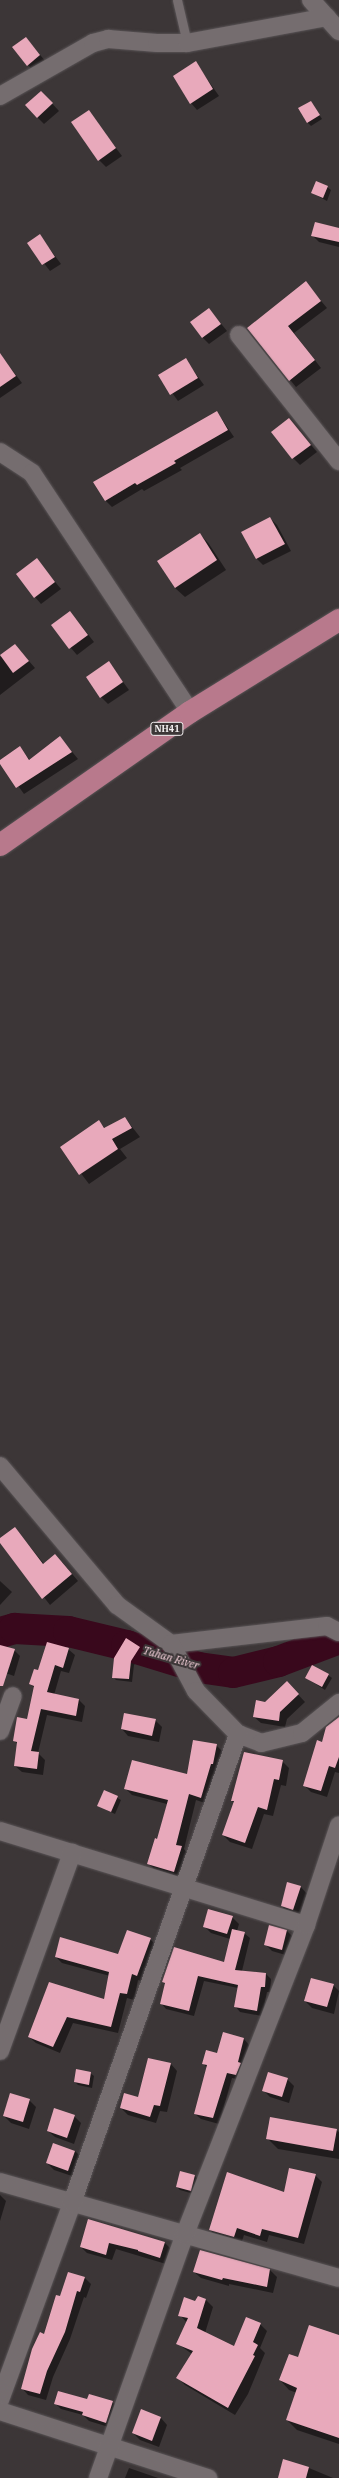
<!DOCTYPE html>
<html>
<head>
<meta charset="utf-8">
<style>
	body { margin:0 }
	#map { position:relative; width:339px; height:2478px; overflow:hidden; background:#3c3637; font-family:"IBM Plex Serif",serif }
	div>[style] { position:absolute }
	.shadow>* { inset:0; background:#0007 }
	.river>* { height:31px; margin:-15.5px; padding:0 15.5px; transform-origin:15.5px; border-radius:15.5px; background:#39081c }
	.building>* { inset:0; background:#e8a9bb }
	.roads { filter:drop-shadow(0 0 1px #595456) drop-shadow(0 0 1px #595456) }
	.service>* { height:9px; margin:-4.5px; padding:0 4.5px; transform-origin:4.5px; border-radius:4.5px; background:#756d6f }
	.minor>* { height:18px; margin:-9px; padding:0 9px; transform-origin:9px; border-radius:9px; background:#756d6f }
	.trunk>* { height:22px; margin:-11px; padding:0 11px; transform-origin:11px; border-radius:11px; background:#b8798c }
	span { translate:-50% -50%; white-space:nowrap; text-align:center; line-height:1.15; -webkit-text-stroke:4px #3c3637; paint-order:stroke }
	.shield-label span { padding:1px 3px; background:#3c3637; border:1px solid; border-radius:3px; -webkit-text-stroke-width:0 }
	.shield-label { font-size:9px; color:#f4f0f1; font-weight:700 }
	.water-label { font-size:11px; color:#fbd6e0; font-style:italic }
</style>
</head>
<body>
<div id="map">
	<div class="shadow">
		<i style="clip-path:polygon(26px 38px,46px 62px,34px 72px,28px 65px)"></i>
		<i style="clip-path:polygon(196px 63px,219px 96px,197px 110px,191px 103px)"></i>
		<i style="clip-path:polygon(48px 99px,59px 111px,44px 124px,37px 117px)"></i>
		<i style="clip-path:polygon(311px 102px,322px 119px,311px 126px,307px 122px)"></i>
		<i style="clip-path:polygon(88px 111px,122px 156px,106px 167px,99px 160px)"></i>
		<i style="clip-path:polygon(327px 187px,331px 190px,327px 201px,312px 193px)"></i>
		<i style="clip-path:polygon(339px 229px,339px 247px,319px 242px,313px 236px)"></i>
		<i style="clip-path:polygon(40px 236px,61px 264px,50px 271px,28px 243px)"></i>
		<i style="clip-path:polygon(306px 283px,327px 308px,294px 333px,321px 368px,296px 387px,248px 328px)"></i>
		<i style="clip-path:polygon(209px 309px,227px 331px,209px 344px,202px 337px)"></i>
		<i style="clip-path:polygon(0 354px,22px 383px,0 398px)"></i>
		<i style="clip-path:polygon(185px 359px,204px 385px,178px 401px,159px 375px)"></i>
		<i style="clip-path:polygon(217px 412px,234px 437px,180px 468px,182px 470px,144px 491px,142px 489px,112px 507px,105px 500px)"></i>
		<i style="clip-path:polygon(289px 419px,317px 452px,300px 465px,293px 458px)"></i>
		<i style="clip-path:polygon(270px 518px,277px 525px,291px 551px,263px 565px,257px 559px)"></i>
		<i style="clip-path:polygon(200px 534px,209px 544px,226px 570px,185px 597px,175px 588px)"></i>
		<i style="clip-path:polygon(37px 560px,61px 589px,41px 604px,35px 597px)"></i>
		<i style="clip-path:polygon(76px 619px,94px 642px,77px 655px,52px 626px)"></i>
		<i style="clip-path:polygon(15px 645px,35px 668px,0 695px,0 698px,0 657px)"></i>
		<i style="clip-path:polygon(109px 663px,129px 690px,108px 704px,101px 697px)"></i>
		<i style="clip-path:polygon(60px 737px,78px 759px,24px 794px,0 761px,20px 748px,30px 760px)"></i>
		<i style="clip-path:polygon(125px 1118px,140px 1137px,120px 1149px,127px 1158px,89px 1184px,61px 1147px,99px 1122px,106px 1129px)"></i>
		<i style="clip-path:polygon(15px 1528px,44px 1564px,62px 1562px,78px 1581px,50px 1605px,0 1541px)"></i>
		<i style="clip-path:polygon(0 1581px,12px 1592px,0 1605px)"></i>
		<i style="clip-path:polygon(127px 1640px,143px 1651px,134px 1665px,132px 1682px,116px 1680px,113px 1677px)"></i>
		<i style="clip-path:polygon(0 1646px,14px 1650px,20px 1656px,14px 1676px,0 1671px)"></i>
		<i style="clip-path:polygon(68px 1649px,75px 1655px,69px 1673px,61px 1671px,54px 1695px,79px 1700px,85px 1706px,82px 1722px,47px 1715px,38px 1753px,45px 1760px,43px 1775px,22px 1772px,15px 1766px,18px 1745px,14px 1740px,28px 1720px,35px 1688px,30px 1684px,39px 1672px)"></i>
		<i style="clip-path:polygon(328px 1675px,332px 1678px,325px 1690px,306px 1678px)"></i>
		<i style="clip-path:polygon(293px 1689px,305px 1702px,287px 1719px,285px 1727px,261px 1723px,254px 1717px,265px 1703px)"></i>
		<i style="clip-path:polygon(155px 1720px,162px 1727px,159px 1742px,128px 1736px,122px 1729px)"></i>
		<i style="clip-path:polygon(339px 1720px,339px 1773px,335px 1772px,327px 1797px,311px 1792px,305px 1786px,322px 1743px)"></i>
		<i style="clip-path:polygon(216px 1745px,223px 1752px,208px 1804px,196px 1800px,184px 1849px,188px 1854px,181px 1878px,155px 1870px,148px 1863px,158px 1840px,167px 1804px,132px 1795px,125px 1788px,188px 1775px)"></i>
		<i style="clip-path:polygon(282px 1761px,289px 1768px,286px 1786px,281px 1785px,273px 1816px,264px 1814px,252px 1849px,230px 1842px,223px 1835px,234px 1803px,232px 1801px)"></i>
		<i style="clip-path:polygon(104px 1791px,121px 1800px,115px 1814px,98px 1806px)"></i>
		<i style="clip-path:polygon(301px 1887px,307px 1894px,300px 1916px,288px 1913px,282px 1906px)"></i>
		<i style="clip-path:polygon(232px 1917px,239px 1924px,237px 1931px,244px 1933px,250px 1938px,242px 1971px,266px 1974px,271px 1979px,270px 1992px,267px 1992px,262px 2016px,240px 2012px,235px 2006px,238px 1988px,204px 1981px,194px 2016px,166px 2009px,161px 2003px,166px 1985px,163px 1982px,225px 1963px,230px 1939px,211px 1933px,204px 1926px)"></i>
		<i style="clip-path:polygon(270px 1926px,287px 1931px,294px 1938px,289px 1956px,272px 1951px,265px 1944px)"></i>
		<i style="clip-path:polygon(150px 1939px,157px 1946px,144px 1982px,138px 1980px,134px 2000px,127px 1998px,118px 2033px,73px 2023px,60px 2053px,36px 2043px,29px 2037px,49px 1983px,104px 2000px,110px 1976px,62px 1963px,56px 1957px,119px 1955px)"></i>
		<i style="clip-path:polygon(333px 1985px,339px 1991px,334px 2014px,312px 2008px,305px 2001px)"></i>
		<i style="clip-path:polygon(244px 2039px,249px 2045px,242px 2080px,232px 2078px,219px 2124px,201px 2119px,195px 2114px,207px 2068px,204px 2064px)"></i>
		<i style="clip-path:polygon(171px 2064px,177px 2071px,167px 2112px,160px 2111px,156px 2123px,128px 2115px,121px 2108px,139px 2098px)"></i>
		<i style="clip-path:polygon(90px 2073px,94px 2076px,92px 2088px,78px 2085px,75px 2082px)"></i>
		<i style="clip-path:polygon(287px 2079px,294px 2086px,289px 2103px,270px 2097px,263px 2090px)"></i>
		<i style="clip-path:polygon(29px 2100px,36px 2107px,29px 2129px,11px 2123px,4px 2116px)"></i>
		<i style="clip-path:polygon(74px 2116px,81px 2123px,74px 2144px,55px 2137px,48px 2131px)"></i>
		<i style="clip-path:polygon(336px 2130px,339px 2132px,339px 2159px,278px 2149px,268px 2139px)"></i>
		<i style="clip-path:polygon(75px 2151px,82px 2158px,75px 2177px,54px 2170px,47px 2163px)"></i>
		<i style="clip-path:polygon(315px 2175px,322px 2182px,304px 2244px,269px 2235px,267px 2242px,244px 2235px,241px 2244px,217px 2237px,210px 2230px,285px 2194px)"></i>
		<i style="clip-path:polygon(195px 2176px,198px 2179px,194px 2194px,180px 2190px,177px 2187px)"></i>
		<i style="clip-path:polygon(0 2195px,6px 2201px,0 2221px)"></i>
		<i style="clip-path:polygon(89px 2220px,165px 2243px,171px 2249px,166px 2264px,116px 2249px,112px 2260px,87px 2253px,81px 2247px)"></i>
		<i style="clip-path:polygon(270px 2270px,277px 2277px,273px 2293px,229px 2284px,229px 2286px,201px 2278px,194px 2272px)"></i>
		<i style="clip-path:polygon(85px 2278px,91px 2284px,86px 2298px,84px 2297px,70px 2339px,53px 2377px,46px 2400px,28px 2395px,22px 2388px,61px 2297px)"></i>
		<i style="clip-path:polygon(205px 2299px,213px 2307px,205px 2333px,235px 2348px,260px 2324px,267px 2331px,260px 2348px,265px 2353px,248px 2394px,235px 2415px,185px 2385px,178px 2378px,192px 2354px,178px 2344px,187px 2323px,180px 2315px,196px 2302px)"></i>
		<i style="clip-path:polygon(339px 2336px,339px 2444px,297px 2430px,287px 2420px,297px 2393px,289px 2390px,280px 2380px,298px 2358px)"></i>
		<i style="clip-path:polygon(88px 2400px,112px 2402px,118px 2407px,112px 2428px,89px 2421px,83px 2415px,61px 2409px,56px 2404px)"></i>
		<i style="clip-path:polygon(161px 2418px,167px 2425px,159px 2447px,140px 2440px,133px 2433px)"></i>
		<i style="clip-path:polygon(129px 2468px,158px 2478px,125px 2478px)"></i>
		<i style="clip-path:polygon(309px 2468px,333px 2478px,280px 2478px)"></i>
	</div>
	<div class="river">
		<i style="left:0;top:1632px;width:15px;rotate:-16deg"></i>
		<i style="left:14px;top:1628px;width:54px;rotate:3.2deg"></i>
		<i style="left:68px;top:1631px;width:60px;rotate:13.6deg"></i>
		<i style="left:126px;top:1645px;width:75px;rotate:17deg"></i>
		<i style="left:198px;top:1667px;width:35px;rotate:8deg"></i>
		<i style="left:233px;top:1672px;width:46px;rotate:-13.7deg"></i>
		<i style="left:278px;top:1661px;width:65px;rotate:-20.7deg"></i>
	</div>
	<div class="building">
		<i style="clip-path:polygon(26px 37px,40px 55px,27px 66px,12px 47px)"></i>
		<i style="clip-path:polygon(196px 61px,213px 89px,190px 104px,173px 76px)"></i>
		<i style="clip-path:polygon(41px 91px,53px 103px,37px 118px,25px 105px)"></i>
		<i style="clip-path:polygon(311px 101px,320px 115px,307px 123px,298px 108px)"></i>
		<i style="clip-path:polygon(89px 110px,116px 148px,98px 161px,71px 122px)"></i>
		<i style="clip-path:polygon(316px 181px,328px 186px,323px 198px,311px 193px)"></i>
		<i style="clip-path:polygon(315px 222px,339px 228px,339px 242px,311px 236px)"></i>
		<i style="clip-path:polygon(40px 234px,55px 257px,42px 265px,27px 243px)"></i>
		<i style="clip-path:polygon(306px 281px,321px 301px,288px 326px,315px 360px,289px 381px,247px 328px)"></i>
		<i style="clip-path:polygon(209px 308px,221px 324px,202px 338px,190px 322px)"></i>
		<i style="clip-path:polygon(0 353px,16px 376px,0 387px)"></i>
		<i style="clip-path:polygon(186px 358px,198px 378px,170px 395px,158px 375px)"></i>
		<i style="clip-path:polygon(217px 411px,228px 430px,174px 461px,176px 463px,137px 485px,135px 483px,105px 501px,93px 482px)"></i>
		<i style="clip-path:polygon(289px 418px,311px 445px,292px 459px,271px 432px)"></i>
		<i style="clip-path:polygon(270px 517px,285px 544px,256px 559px,241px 532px)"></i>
		<i style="clip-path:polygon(200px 533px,217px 560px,175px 588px,157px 561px)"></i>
		<i style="clip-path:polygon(37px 558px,55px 582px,34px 598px,16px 574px)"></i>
		<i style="clip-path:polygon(70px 611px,88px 635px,69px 649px,51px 625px)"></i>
		<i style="clip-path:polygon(15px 644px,29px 661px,13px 673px,0 655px)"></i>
		<i style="clip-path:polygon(109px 661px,123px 682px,100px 698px,86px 677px)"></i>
		<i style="clip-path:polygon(60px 736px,72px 752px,16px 788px,0 764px,0 760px,20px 746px,29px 760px)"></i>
		<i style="clip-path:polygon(125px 1117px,132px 1128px,112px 1139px,118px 1149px,79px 1175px,60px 1147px,99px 1120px,104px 1128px)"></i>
		<i style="clip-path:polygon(15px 1527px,43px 1564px,55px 1554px,72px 1574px,42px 1599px,0 1543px,0 1538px)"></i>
		<i style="clip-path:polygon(126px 1638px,140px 1647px,131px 1661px,129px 1679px,112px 1678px,114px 1658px)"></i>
		<i style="clip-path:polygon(47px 1642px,69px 1648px,63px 1668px,55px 1665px,47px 1692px,79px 1699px,76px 1716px,41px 1709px,31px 1751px,39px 1752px,37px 1769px,14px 1766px,17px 1742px,13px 1741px,17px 1717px,27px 1719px,34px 1686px,29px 1684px,34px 1669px,38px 1670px)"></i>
		<i style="clip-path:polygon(0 1645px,15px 1649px,3px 1686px,0 1686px)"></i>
		<i style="clip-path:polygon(312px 1665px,329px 1674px,322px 1687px,305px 1678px)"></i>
		<i style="clip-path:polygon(287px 1681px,299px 1694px,280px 1712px,279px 1721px,253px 1717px,256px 1700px,265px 1702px)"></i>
		<i style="clip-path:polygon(124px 1713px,156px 1719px,152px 1736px,121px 1729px)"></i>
		<i style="clip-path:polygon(339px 1717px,339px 1757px,335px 1768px,329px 1766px,321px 1791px,303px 1786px,317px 1740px,322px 1742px,326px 1727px)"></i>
		<i style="clip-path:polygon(193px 1740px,217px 1744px,213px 1764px,211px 1764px,201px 1798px,189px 1794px,176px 1845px,182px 1846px,174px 1872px,147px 1864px,155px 1838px,157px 1839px,168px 1800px,124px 1789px,132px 1760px,187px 1774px)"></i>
		<i style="clip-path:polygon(244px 1752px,283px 1760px,279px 1780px,274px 1779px,267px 1810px,258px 1807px,245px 1843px,222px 1835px,234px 1801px,231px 1801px)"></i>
		<i style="clip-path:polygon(104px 1790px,118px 1796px,111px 1812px,97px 1806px)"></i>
		<i style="clip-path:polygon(287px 1882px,301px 1886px,293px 1910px,281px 1906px)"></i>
		<i style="clip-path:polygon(208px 1909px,233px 1916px,227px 1934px,203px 1927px)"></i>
		<i style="clip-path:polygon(269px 1925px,287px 1930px,282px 1950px,264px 1945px)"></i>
		<i style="clip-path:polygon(232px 1929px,245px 1932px,235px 1970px,266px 1973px,265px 1987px,261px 1987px,257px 2011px,234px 2007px,238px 1985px,198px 1976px,189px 2011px,160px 2004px,165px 1983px,162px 1982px,174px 1947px,224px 1962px)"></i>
		<i style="clip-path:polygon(127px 1930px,151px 1938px,137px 1976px,132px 1974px,127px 1994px,120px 1993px,111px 2027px,67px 2017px,53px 2047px,28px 2037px,49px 1982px,104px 1999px,109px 1972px,55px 1957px,60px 1937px,118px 1954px)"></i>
		<i style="clip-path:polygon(311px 1978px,334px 1984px,327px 2007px,304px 2001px)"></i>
		<i style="clip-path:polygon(223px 2032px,244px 2038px,238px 2062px,241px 2063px,236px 2075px,227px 2073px,213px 2118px,194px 2114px,207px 2065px,202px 2064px,206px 2050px,217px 2053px)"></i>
		<i style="clip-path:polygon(148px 2058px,171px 2063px,160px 2106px,154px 2105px,150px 2117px,120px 2108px,124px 2093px,138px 2097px)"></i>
		<i style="clip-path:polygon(76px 2069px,91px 2072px,89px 2085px,74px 2082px)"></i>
		<i style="clip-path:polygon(268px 2072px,288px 2078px,282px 2097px,262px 2091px)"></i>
		<i style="clip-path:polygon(10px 2093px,30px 2099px,23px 2122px,3px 2116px)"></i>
		<i style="clip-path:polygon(54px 2108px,75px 2115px,67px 2138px,47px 2131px)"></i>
		<i style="clip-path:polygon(270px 2117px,337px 2129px,333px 2151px,266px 2139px)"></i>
		<i style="clip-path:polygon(53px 2143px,75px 2151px,68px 2171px,46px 2163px)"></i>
		<i style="clip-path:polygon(289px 2168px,316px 2174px,298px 2238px,262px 2229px,260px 2236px,237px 2228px,234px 2237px,209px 2230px,227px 2172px,284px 2192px)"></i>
		<i style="clip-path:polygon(180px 2171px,195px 2175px,191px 2191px,176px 2187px)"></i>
		<i style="clip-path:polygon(88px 2219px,165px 2242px,160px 2258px,138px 2251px,138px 2250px,109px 2243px,106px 2255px,80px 2247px)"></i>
		<i style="clip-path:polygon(200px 2250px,270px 2269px,267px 2287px,223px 2278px,222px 2280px,193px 2272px)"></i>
		<i style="clip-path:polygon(68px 2272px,85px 2277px,80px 2292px,77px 2291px,65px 2332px,47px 2371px,40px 2394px,21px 2389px,32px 2349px,40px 2332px,44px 2334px,56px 2295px,60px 2296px)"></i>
		<i style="clip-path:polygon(198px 2296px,206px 2299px,197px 2328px,234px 2346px,246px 2317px,261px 2323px,253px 2342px,258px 2345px,253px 2355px,255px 2356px,228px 2408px,176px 2378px,193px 2351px,176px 2344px,188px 2318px,178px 2316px,184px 2297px,195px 2301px)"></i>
		<i style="clip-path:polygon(309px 2325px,339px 2335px,339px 2438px,286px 2420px,297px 2388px,279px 2380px,289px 2354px,298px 2357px)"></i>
		<i style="clip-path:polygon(58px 2391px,87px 2399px,89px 2394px,113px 2401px,106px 2423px,82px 2415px,83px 2412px,54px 2404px)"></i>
		<i style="clip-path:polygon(141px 2409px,161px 2417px,152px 2441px,132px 2433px)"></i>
		<i style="clip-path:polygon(283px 2459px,309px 2467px,306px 2478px,278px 2478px)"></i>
	</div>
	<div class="roads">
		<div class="service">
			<i style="left:177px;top:0;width:44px;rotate:76.9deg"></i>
		</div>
		<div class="minor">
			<i style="left:311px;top:0;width:42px;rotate:47.9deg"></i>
			<i style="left:0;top:96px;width:107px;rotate:-29.7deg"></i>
			<i style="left:93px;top:43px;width:16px;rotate:-15deg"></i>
			<i style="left:108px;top:39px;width:49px;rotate:4.7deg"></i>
			<i style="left:157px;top:43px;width:30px"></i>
			<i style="left:187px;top:43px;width:142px;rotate:-10.5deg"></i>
			<i style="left:239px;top:335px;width:161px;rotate:51.6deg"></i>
			<i style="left:0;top:452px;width:38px;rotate:33deg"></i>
			<i style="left:32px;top:473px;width:287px;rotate:56.5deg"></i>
			<i style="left:0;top:1466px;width:182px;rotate:49.9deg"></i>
			<i style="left:117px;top:1605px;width:67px;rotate:35.8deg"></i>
			<i style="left:171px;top:1644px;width:157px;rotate:-6.6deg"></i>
			<i style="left:327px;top:1626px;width:13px;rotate:27deg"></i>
			<i style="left:171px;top:1644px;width:53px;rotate:62deg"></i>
			<i style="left:196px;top:1691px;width:60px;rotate:45.7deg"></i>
			<i style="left:238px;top:1734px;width:25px;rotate:21deg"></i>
			<i style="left:261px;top:1743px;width:42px;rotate:-13.7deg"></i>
			<i style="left:302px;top:1733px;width:48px;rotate:-39deg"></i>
			<i style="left:0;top:1731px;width:37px;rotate:-70deg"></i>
			<i style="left:0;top:1831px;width:320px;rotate:17.1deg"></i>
			<i style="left:0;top:2051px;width:211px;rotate:-70deg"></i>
			<i style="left:0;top:2182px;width:352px;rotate:15.8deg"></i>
			<i style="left:0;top:2400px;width:210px;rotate:-69.9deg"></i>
			<i style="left:72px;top:2203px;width:498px;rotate:-70.5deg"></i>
			<i style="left:0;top:2411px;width:219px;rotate:17.9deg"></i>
			<i style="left:98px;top:2478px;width:259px;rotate:-70.4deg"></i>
			<i style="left:185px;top:2234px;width:332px;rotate:-68.6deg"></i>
			<i style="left:306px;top:1925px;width:105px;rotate:-71.7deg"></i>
		</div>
		<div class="trunk">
			<i style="left:0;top:845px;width:232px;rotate:-35deg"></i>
			<i style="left:190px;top:712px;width:175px;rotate:-31.7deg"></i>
		</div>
	</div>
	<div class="shield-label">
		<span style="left:167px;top:729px">NH41</span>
	</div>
	<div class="water-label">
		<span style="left:171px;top:1658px;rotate:16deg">Tahan River</span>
	</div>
</div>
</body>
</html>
